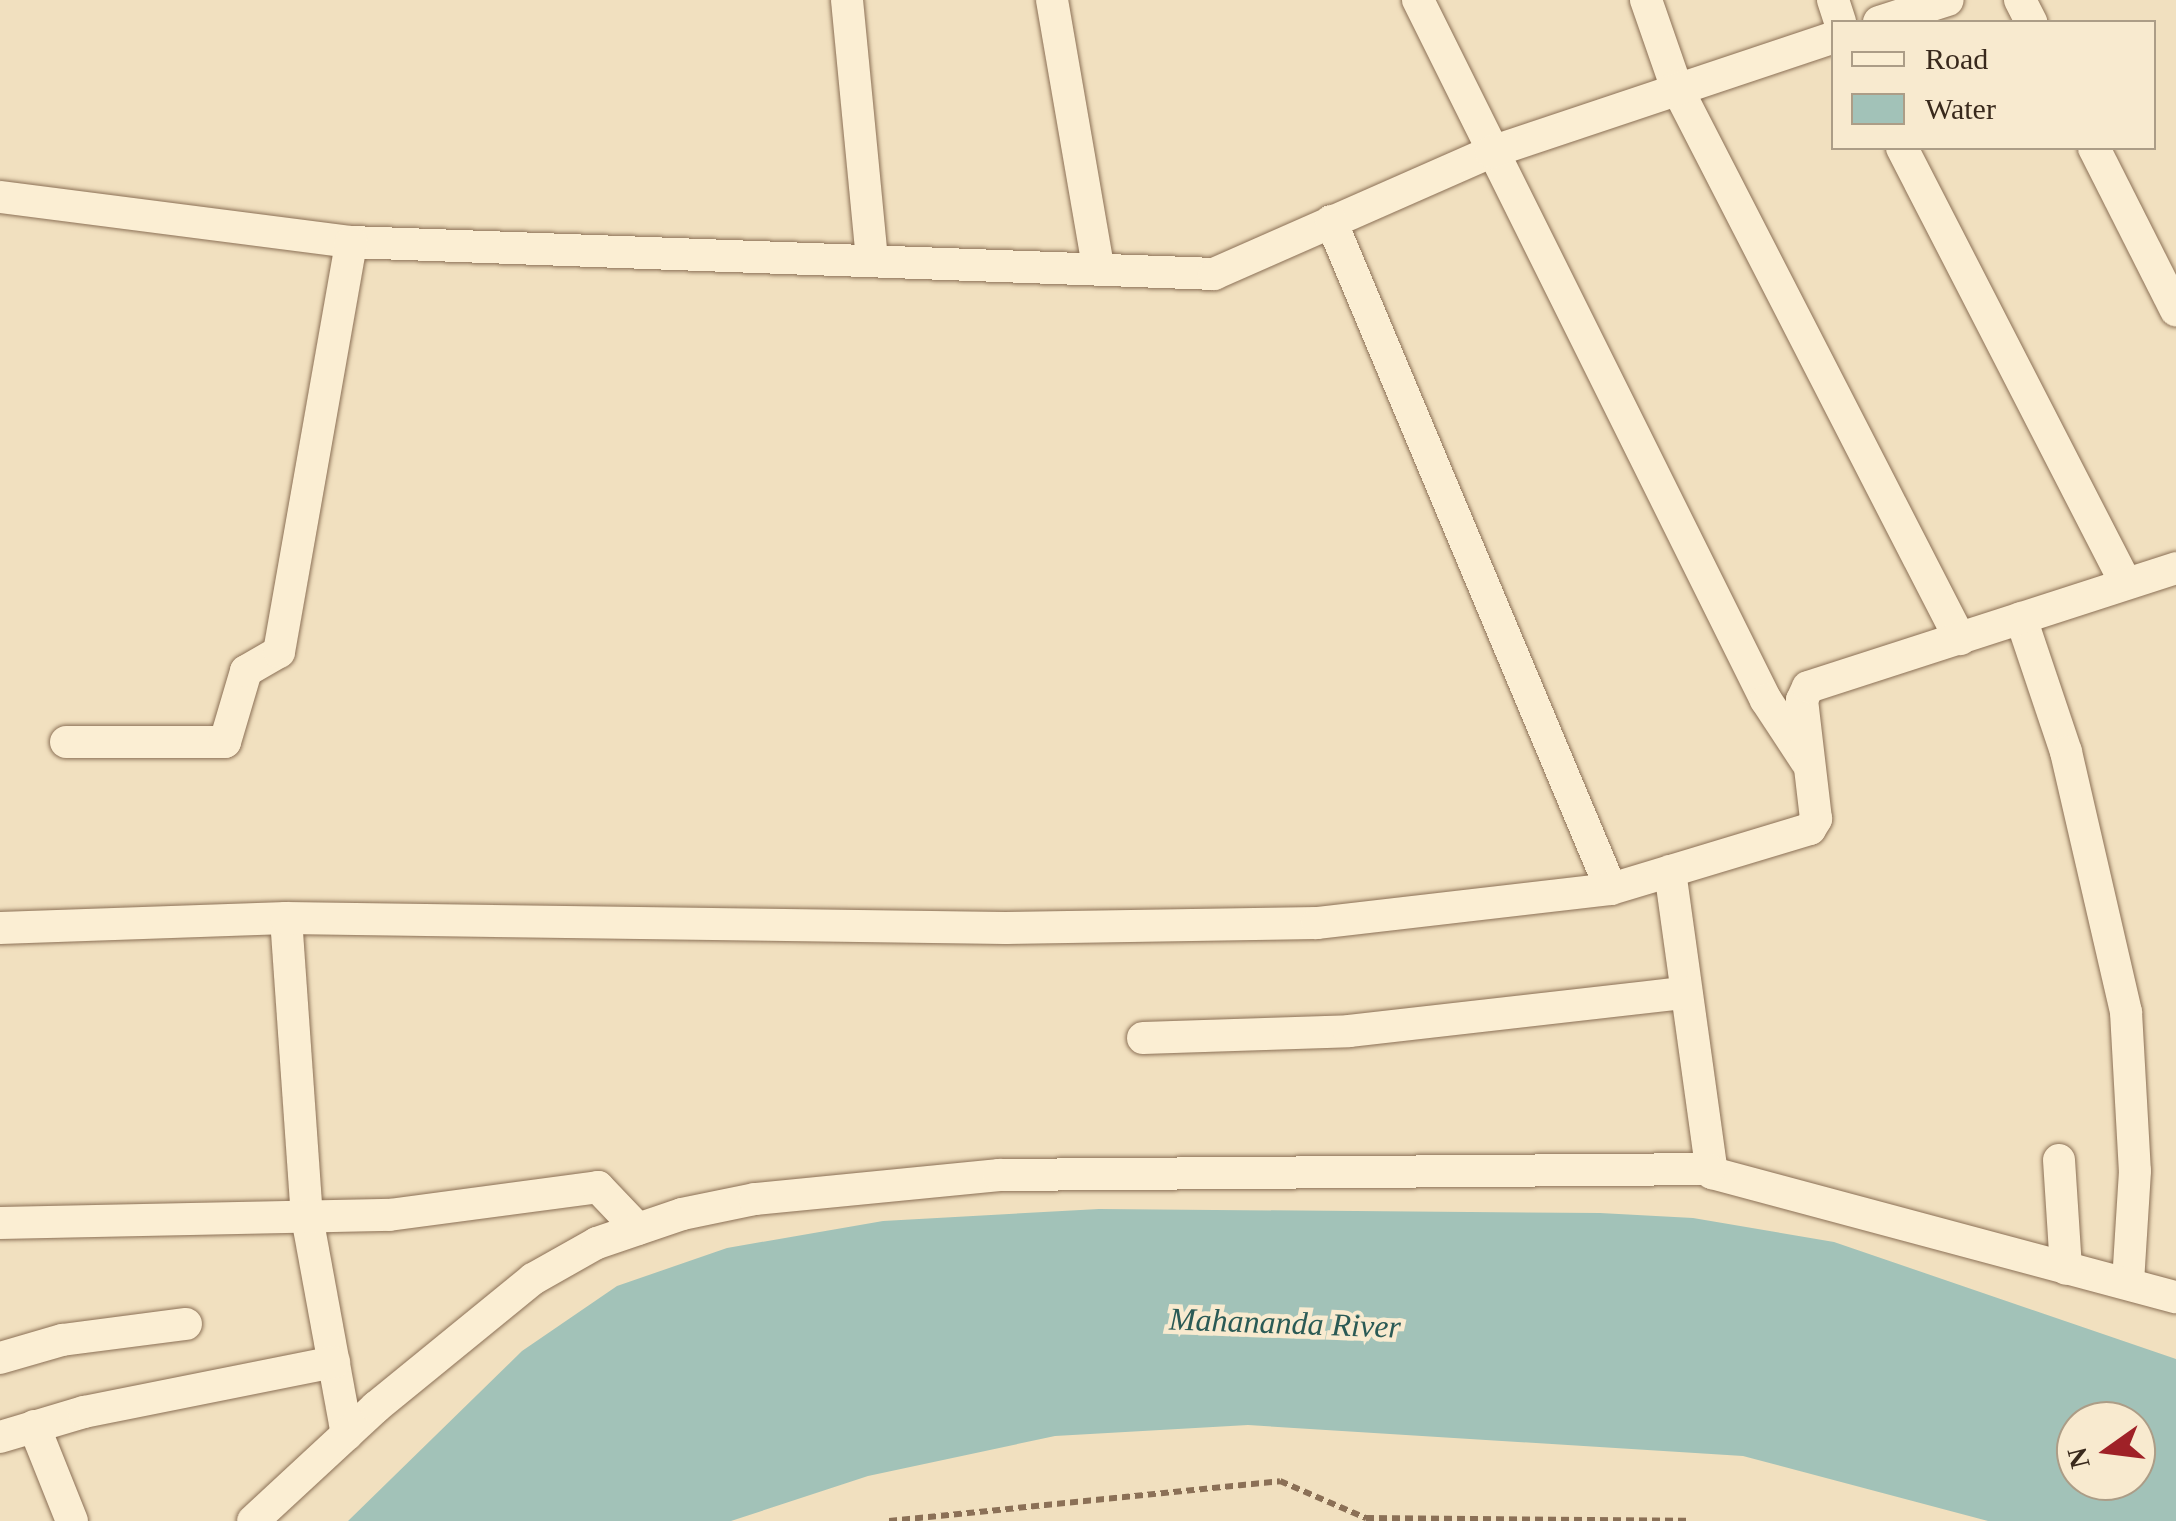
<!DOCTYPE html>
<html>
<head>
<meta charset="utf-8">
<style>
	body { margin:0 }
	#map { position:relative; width:2176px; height:1521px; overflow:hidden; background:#f1e0bf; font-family:Georgia,serif }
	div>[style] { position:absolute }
	.water>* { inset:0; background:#a2c2b8 }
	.path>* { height:6px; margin-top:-3px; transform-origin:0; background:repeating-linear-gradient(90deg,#8b7056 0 8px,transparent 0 13px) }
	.roads { filter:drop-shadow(0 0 2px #8b7056) drop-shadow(0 0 2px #8b7056) }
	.street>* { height:32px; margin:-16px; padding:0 16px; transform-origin:16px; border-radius:16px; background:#fbeed3 }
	span { translate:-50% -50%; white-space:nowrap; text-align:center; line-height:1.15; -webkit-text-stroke:9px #f8eacf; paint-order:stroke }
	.water-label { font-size:32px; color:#2a5a55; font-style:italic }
	.legend { position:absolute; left:1831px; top:20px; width:325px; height:130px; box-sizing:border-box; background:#f8eacf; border:2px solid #ac9d87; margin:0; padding:12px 18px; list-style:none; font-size:30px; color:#39291c }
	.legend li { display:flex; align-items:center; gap:20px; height:50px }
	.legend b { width:50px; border:2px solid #ac9d87 }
	.north { position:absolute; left:2056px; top:1401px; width:100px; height:100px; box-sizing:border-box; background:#f8eacf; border:2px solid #ac9d87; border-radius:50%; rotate:256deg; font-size:28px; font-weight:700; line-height:40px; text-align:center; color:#39291c }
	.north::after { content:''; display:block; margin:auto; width:35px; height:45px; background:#9f2127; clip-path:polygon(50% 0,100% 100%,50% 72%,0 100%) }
</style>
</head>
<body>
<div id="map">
	<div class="water">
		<i style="clip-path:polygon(evenodd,1099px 1209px,1600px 1213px,1693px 1218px,1834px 1242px,2176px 1359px,2176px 1521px,1988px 1521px,1743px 1456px,1248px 1425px,1055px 1436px,868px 1476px,731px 1521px,348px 1521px,522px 1351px,617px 1286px,727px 1248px,883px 1221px,1099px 1209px,2076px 1421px,2136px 1421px,2136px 1481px,2076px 1481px,2076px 1421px)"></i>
	</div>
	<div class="path">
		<i style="left:889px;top:1521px;width:393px;rotate:-5.8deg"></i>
		<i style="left:1280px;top:1481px;width:94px;rotate:23.3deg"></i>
		<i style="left:1366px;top:1518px;width:322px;rotate:0.5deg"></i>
	</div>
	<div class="roads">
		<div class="street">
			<i style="left:847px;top:0;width:260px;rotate:84.5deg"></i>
			<i style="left:1052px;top:0;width:270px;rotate:80.2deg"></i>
			<i style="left:1418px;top:0;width:782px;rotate:63.57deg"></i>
			<i style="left:1766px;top:700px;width:73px;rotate:56.7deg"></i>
			<i style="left:1646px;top:0;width:91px;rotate:70.8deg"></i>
			<i style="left:1676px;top:86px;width:622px;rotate:62.82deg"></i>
			<i style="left:1833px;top:0;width:23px;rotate:72deg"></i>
			<i style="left:2020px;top:0;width:25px;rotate:63deg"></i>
			<i style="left:1879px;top:22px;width:72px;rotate:-17.7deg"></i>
			<i style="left:1902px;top:148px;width:489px;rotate:62.8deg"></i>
			<i style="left:2094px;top:148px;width:182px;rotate:63.2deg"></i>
			<i style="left:0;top:197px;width:354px;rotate:7.3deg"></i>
			<i style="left:351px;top:242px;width:864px;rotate:2.12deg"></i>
			<i style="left:1214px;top:274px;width:303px;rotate:-23.8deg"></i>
			<i style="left:1491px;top:152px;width:362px;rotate:-18.5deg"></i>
			<i style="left:1331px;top:221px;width:724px;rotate:67.26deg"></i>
			<i style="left:2021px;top:618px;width:141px;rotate:71.4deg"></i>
			<i style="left:2066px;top:752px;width:267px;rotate:77deg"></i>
			<i style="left:2126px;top:1012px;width:159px;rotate:86.8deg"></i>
			<i style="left:2135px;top:1171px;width:112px;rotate:93.6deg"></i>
			<i style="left:66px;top:742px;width:159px"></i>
			<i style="left:225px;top:742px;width:74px;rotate:-73.5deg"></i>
			<i style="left:246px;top:671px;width:38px;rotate:-30deg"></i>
			<i style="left:279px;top:652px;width:416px;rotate:-80deg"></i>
			<i style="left:1670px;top:871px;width:305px;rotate:82.1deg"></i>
			<i style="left:1712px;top:1173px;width:480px;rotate:15deg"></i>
			<i style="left:286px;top:918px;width:300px;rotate:86deg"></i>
			<i style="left:307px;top:1217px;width:221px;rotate:79.6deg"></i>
			<i style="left:0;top:928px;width:286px;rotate:-2deg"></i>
			<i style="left:286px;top:918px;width:720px;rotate:0.8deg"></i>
			<i style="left:1006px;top:928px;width:311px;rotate:-0.9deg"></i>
			<i style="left:1317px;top:923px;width:296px;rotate:-6.6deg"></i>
			<i style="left:1611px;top:889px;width:208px;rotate:-16.8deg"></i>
			<i style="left:1810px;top:829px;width:12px;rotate:-59deg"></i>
			<i style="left:1816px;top:819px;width:120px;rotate:-96.7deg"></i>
			<i style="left:1802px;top:700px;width:14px;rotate:-65deg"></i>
			<i style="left:1808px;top:687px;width:387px;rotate:-17.9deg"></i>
			<i style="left:1143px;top:1038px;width:206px;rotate:-1.9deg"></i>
			<i style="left:1349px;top:1031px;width:338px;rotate:-6.5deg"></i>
			<i style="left:2059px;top:1160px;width:109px;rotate:86.3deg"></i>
			<i style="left:0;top:1223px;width:389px;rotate:-1.2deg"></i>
			<i style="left:389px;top:1215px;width:211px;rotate:-7.6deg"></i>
			<i style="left:598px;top:1187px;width:58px;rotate:46.4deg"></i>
			<i style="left:0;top:1358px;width:65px;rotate:-16.2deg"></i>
			<i style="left:62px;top:1340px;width:125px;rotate:-7.4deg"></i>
			<i style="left:34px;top:1426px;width:102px;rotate:68.2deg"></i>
			<i style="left:0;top:1437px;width:88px;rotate:-16.6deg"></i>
			<i style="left:84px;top:1412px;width:255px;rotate:-11.3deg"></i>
			<i style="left:253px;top:1521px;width:168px;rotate:-42.8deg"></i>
			<i style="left:376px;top:1407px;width:203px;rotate:-39.2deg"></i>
			<i style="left:533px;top:1279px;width:73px;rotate:-29.4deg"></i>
			<i style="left:597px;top:1243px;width:90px;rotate:-18.8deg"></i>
			<i style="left:682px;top:1214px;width:75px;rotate:-11.6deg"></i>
			<i style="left:755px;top:1199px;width:245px;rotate:-5.6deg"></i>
			<i style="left:999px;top:1175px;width:710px;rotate:-0.48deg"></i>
		</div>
	</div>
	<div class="water-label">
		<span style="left:1285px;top:1323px;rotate:2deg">Mahananda River</span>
	</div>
	<ul class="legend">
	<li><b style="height:12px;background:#fbeed3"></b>Road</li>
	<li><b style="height:28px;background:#a2c2b8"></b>Water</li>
	</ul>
	<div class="north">N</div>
</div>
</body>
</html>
